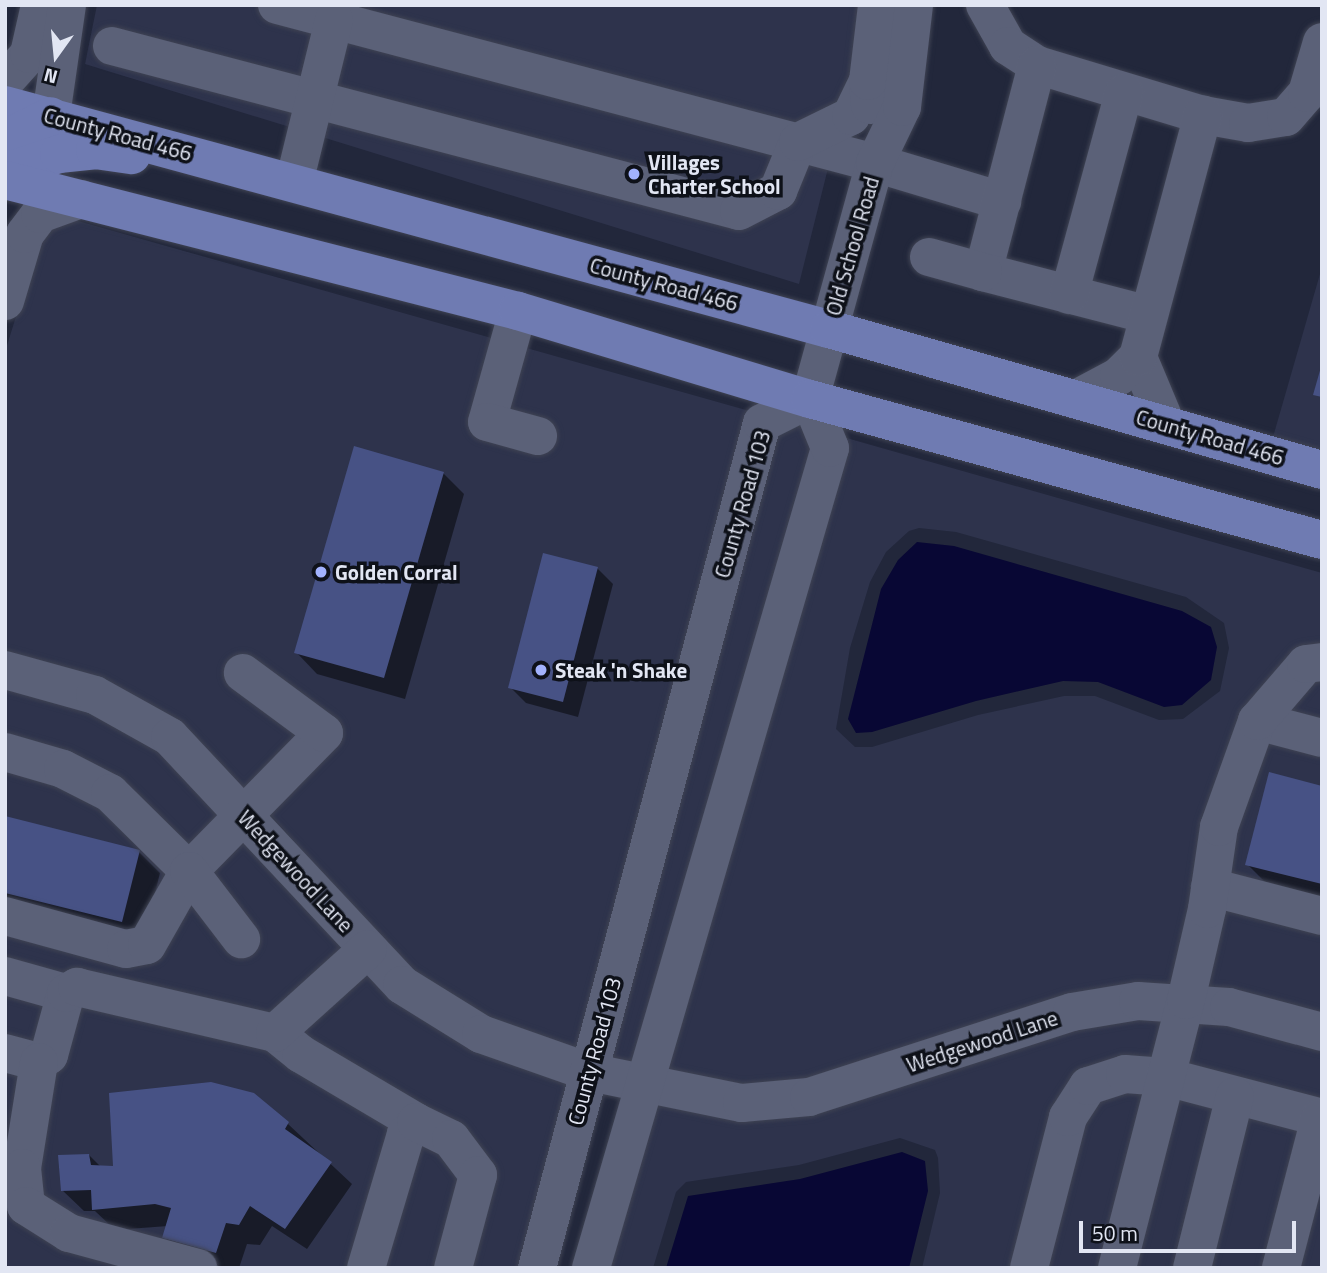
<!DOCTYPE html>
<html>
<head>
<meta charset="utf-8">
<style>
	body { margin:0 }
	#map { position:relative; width:1327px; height:1273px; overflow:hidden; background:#22273b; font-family:"Titillium Web",sans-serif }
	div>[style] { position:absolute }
	.built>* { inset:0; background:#2e334c }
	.water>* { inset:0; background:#080734 }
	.shadow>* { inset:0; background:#0007 }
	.building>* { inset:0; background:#475285 }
	.roads { filter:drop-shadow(0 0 2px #3f4353) drop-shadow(0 0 2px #3f4353) }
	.minor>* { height:38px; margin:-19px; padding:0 19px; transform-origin:19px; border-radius:19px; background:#5b6178 }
	.major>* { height:38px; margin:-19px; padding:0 19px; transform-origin:19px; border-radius:19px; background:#6f7bb2 }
	.dots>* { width:19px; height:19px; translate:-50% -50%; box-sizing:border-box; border:4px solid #0e1119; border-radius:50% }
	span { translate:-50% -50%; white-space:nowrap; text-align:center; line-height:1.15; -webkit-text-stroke:7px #0e1119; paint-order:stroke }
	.street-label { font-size:21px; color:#e2e6f3 }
	.poi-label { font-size:21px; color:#e2e6f3; font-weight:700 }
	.left { translate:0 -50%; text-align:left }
	.frame { position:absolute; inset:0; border:7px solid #e2e6f3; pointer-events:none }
	.north { position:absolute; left:21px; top:21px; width:70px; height:70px; -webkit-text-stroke:5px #0e1119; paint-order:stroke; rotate:195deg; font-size:19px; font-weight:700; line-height:28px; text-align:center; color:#e2e6f3 }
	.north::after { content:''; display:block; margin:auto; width:24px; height:32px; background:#e2e6f3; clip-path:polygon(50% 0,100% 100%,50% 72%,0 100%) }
	.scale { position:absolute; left:1079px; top:1221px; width:217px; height:32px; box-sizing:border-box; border:4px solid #e2e6f3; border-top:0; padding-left:9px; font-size:21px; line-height:24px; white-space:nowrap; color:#e2e6f3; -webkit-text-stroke:5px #0e1119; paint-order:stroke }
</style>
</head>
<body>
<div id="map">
	<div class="built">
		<i style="clip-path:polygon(97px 5px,869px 5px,799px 284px,85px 64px)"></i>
		<i style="clip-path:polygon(71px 219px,753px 412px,579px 1050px,488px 1018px,411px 972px,268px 812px,5px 652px,5px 352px,39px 242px,49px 227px)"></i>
		<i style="clip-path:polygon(1322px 267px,1322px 453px,1273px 437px)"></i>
		<i style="clip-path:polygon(796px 424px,804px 426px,814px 450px,634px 1065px,607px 1059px,774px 435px)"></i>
		<i style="clip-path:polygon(evenodd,843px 437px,1322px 573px,1322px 1015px,1174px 984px,807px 1080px,744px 1086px,663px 1071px,843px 437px,919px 528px,956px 532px,1186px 597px,1224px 623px,1229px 648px,1220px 691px,1183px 719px,1159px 720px,1095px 696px,1064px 696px,978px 715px,872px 747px,855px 747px,836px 729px,850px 648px,870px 582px,886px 552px,909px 531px,919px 528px)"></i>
		<i style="clip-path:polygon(5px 687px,89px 711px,161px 751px,394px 1000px,571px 1083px,522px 1268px,5px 1268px)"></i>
		<i style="clip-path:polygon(1138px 1018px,1225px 1023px,1322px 1050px,1322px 1268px,922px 1268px,940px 1193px,938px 1158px,935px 1150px,900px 1138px,799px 1165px,686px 1182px,676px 1192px,653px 1268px,606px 1268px,654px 1104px,739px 1119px,1074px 1029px)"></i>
	</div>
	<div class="water">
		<i style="clip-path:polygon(917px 542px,954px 546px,1182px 611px,1211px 627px,1217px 647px,1211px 680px,1182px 705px,1164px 707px,1098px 682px,1063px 681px,976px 701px,872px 732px,856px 733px,848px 719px,881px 589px,898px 560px)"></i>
		<i style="clip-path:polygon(902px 1152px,925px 1161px,928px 1191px,909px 1268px,666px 1268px,688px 1196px,800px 1179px)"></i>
	</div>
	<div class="shadow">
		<i style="clip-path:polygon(443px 473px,464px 494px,405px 699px,317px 674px,296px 652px)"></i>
		<i style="clip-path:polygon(597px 568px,613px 584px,578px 717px,526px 703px,510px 687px)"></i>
		<i style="clip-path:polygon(1322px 787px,1322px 899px,1268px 885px,1247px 864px)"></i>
		<i style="clip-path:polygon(5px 818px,139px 852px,160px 873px,143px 942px,5px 907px)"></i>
		<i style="clip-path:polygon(288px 1124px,352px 1184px,307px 1249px,272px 1226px,260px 1245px,247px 1244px,239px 1268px,218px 1268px,186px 1258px,164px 1237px,168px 1226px,115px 1230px,95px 1211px,84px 1211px,62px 1190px,89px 1155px,101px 1167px,115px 1168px)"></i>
	</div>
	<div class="building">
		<i style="clip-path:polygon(1321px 367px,1322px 367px,1322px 397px,1313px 395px)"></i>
		<i style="clip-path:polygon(354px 446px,444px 472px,384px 678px,294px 653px)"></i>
		<i style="clip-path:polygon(543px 553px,598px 567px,563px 702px,508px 688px)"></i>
		<i style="clip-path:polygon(1269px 772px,1322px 786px,1322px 884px,1245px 865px)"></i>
		<i style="clip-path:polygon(5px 816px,140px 850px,122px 922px,5px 893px)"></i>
		<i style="clip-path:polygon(211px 1082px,254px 1093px,289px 1122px,285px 1129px,332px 1162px,285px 1229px,250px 1206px,239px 1225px,226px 1223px,216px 1253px,162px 1238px,171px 1208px,155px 1204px,92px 1210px,91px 1190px,61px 1191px,58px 1155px,89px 1154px,91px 1165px,113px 1166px,109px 1093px)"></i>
	</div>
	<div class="roads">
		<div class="minor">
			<i style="left:277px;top:5px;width:619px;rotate:14.8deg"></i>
			<i style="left:875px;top:163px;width:133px;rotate:16.7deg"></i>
			<i style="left:985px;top:5px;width:47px;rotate:60.7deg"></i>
			<i style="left:1008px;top:46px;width:35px;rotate:33deg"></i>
			<i style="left:1037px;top:65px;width:173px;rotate:16.8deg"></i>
			<i style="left:1203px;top:115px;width:46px;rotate:10.1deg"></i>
			<i style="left:1248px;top:123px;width:38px;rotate:-9deg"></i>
			<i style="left:1286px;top:117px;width:32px;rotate:-49deg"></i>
			<i style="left:1307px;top:93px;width:53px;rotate:-73.6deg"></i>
			<i style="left:112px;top:46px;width:648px;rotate:14.74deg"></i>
			<i style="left:739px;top:211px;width:44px;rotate:-27.1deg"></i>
			<i style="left:778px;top:191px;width:53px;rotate:-67.8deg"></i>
			<i style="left:798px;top:142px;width:59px;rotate:-26.1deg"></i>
			<i style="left:851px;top:116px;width:39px;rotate:-64deg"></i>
			<i style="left:1037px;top:65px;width:214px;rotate:104.6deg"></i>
			<i style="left:983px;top:272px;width:171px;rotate:14.5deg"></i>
			<i style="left:5px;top:81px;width:36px;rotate:-48deg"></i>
			<i style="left:29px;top:54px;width:50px;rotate:-77.3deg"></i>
			<i style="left:870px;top:105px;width:24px;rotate:-95deg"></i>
			<i style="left:868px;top:81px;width:77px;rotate:-83.2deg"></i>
			<i style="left:51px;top:116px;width:112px;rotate:-81.8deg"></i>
			<i style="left:294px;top:183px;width:168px;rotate:-76.2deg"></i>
			<i style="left:929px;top:257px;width:56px;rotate:15.5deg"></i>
			<i style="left:1069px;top:295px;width:210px;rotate:-74.8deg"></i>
			<i style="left:5px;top:301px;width:70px;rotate:-73.4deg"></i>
			<i style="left:25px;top:234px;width:25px;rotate:-53deg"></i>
			<i style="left:40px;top:214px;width:44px;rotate:-20.1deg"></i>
			<i style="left:518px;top:311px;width:115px;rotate:105.6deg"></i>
			<i style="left:487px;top:422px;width:53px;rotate:15.4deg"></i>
			<i style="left:1138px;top:357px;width:73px;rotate:67.3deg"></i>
			<i style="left:810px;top:399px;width:245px;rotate:-74.6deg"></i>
			<i style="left:875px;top:163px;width:62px;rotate:-64.3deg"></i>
			<i style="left:902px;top:107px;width:103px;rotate:-83.3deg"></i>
			<i style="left:1076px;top:399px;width:49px;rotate:-28.1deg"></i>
			<i style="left:1119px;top:376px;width:27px;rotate:-45deg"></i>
			<i style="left:1138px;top:357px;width:251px;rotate:-75deg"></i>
			<i style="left:5px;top:670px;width:93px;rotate:15.5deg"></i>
			<i style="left:95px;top:695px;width:86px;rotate:29.2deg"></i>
			<i style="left:170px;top:737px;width:340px;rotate:46.9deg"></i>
			<i style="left:402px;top:985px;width:93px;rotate:31.8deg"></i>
			<i style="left:481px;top:1034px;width:114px;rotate:19.4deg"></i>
			<i style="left:589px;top:1072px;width:156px;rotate:11.5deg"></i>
			<i style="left:742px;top:1103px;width:67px;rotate:-5.1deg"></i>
			<i style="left:809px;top:1097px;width:276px;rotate:-17.9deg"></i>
			<i style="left:1072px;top:1012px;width:67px;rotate:-9.5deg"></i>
			<i style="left:1138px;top:1001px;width:91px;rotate:3.8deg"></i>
			<i style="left:1229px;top:1007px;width:96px;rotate:15deg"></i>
			<i style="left:1257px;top:721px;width:67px;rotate:14.7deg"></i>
			<i style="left:5px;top:752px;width:60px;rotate:16.3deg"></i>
			<i style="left:63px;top:769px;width:53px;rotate:27.1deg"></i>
			<i style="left:110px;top:793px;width:111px;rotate:44.6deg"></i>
			<i style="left:189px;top:871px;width:193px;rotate:-45.6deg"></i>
			<i style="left:324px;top:733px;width:101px;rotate:-143.5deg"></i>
			<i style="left:1210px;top:887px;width:116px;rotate:14.5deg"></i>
			<i style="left:5px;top:916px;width:125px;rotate:15.3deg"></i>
			<i style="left:126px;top:949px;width:21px;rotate:-11deg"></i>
			<i style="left:147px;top:945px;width:85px;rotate:-60.4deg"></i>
			<i style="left:189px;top:871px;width:86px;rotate:52.6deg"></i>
			<i style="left:5px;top:976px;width:63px;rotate:15.6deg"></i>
			<i style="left:275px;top:1033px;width:33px;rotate:39deg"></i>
			<i style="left:301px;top:1054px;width:134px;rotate:30.6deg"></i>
			<i style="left:416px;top:1122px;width:16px;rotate:130deg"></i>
			<i style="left:406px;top:1134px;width:140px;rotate:106.6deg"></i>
			<i style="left:5px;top:1053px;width:35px;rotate:15deg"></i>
			<i style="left:39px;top:1062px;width:12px;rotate:-35deg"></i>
			<i style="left:49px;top:1055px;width:64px;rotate:-74.7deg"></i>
			<i style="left:66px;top:993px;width:13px;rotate:-29deg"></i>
			<i style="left:77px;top:987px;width:203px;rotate:13.1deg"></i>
			<i style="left:275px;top:1033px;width:125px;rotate:-42.1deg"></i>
			<i style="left:39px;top:1062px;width:107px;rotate:99.1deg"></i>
			<i style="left:22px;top:1168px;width:38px;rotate:84deg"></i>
			<i style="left:26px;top:1206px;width:51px;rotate:32.1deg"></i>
			<i style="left:69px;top:1233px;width:134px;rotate:15.2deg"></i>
			<i style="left:416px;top:1122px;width:39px;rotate:26deg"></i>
			<i style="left:451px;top:1139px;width:45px;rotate:53.1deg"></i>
			<i style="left:478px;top:1175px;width:96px;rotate:105deg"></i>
			<i style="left:537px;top:1268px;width:874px;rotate:-75.09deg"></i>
			<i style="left:762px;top:423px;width:54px;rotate:-26.6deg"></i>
			<i style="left:591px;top:1268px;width:854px;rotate:-73.75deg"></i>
			<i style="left:830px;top:448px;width:53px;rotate:-112.2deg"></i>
			<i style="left:1029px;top:1268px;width:156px;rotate:-75.5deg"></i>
			<i style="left:1068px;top:1117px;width:37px;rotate:-57deg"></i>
			<i style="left:1088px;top:1086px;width:39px;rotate:-18deg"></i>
			<i style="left:1125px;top:1074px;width:41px;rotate:4.2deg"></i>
			<i style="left:1166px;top:1077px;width:161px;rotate:14.7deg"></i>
			<i style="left:1117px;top:1268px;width:277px;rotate:-75.6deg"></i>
			<i style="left:1186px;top:1000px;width:93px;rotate:-77deg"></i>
			<i style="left:1207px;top:909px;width:83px;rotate:-81.7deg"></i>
			<i style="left:1219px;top:827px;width:113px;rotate:-70.3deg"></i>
			<i style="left:1257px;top:721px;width:75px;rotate:-49.3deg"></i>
			<i style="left:1306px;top:664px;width:16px;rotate:-7deg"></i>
			<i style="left:1192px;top:1268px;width:177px;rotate:-76deg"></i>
			<i style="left:1281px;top:1268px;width:155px;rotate:-75.4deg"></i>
		</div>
		<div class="major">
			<i style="left:5px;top:105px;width:854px;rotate:15.21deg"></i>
			<i style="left:829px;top:329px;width:513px;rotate:15.96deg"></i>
			<i style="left:5px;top:139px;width:51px;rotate:-26.6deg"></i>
			<i style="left:5px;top:172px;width:57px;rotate:-18.4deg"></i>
			<i style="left:59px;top:154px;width:36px;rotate:-6deg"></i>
			<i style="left:95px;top:150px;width:37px;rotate:8deg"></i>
			<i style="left:5px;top:180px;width:529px;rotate:14.32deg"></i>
			<i style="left:518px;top:311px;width:305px;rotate:16.8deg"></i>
			<i style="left:810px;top:399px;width:531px;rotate:15.4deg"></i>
		</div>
	</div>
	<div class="dots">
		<i style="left:634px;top:174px;background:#a2b2fd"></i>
		<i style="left:321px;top:572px;background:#a2b2fd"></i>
		<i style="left:541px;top:670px;background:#a2b2fd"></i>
	</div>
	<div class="street-label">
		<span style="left:118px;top:134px;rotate:15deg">County Road 466</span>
		<span style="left:852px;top:246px;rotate:-74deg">Old School Road</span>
		<span style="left:664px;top:284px;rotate:15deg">County Road 466</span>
		<span style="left:1210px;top:437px;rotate:16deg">County Road 466</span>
		<span style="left:742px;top:504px;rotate:-74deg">County Road 103</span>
		<span style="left:296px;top:871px;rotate:47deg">Wedgewood Lane</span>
		<span style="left:982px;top:1041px;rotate:-18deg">Wedgewood Lane</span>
		<span style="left:594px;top:1051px;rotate:-75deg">County Road 103</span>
	</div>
	<div class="poi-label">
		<span class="left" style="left:648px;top:174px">Villages<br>Charter School</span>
		<span class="left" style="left:335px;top:572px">Golden Corral</span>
		<span class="left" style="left:555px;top:670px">Steak 'n Shake</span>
	</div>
	<div class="frame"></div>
	<div class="north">N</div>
	<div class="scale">50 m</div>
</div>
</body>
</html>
